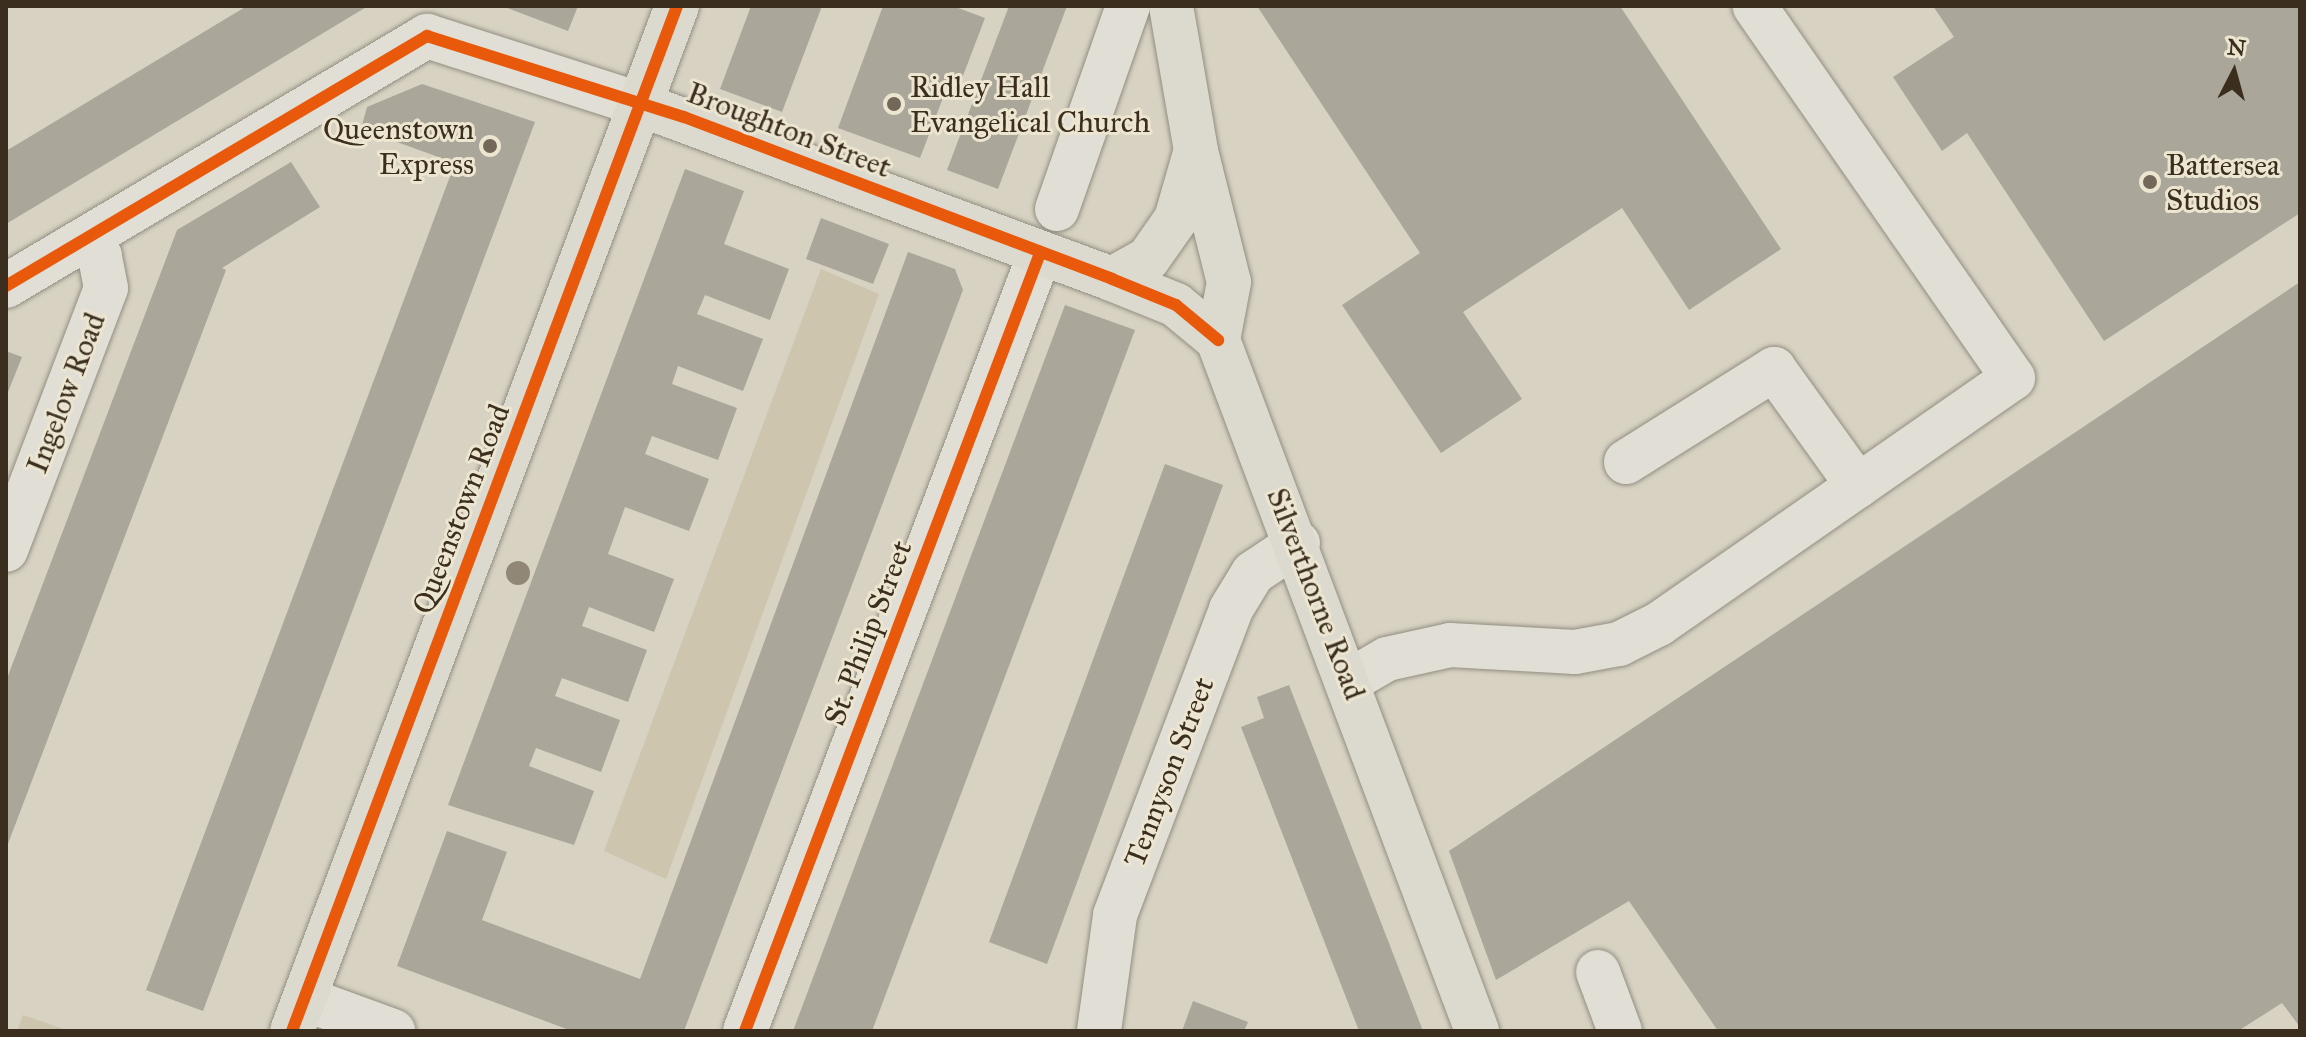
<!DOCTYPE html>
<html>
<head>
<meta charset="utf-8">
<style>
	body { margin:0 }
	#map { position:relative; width:2306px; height:1037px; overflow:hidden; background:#d7d2c1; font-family:"IM FELL Great Primer",serif }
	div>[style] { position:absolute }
	.green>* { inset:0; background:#cdc5ad }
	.building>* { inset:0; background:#aaa699 }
	.roads { filter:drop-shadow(0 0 2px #928e82) drop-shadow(0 0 2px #928e82) }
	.minor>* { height:44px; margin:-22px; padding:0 22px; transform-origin:22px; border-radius:22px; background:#e1ded5 }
	.major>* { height:44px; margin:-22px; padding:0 22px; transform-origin:22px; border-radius:22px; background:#dcd9cf }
	.cycleway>* { height:12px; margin:-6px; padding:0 6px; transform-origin:6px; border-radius:6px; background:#e8590c }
	.trees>* { width:24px; height:24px; margin:-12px; border-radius:50%; background:#918776 }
	.dots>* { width:22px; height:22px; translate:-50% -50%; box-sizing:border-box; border:4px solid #ece5d0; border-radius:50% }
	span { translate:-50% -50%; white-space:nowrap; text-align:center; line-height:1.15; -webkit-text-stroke:6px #ece5d0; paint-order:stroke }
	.poi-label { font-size:30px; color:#3b2e1f }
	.left { translate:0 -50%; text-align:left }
	.right { translate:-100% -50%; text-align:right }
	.street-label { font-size:30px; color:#3b2e1f }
	.frame { position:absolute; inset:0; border:8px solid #3b2e1f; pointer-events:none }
	.north { position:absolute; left:2194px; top:32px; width:80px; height:80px; -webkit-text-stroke:6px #ece5d0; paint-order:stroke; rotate:6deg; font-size:22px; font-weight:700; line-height:32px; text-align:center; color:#3b2e1f }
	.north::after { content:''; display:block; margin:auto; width:28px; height:36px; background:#3b2e1f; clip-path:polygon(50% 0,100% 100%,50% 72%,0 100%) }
</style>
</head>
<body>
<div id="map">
	<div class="green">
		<i style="clip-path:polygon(821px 269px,879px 294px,666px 879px,604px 851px)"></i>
		<i style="clip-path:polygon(23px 1015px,69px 1031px,17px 1031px)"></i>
	</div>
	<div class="building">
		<i style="clip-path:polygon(247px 6px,368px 6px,6px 224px,6px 151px)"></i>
		<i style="clip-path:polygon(502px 6px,578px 6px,568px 31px)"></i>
		<i style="clip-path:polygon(751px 6px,822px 6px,782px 112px,720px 89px)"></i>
		<i style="clip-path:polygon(883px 6px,953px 6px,985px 18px,961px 81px,951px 77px,920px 158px,838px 128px)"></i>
		<i style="clip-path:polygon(1009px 6px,1067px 6px,998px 189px,947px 170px)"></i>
		<i style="clip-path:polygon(1257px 6px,1620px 6px,1781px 249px,1689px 310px,1622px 208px,1463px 312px,1522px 399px,1441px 453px,1342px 305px,1420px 253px)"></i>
		<i style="clip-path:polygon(1933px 6px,2300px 6px,2300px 213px,2104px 341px,1967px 133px,1942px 151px,1893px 77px,1954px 37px)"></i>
		<i style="clip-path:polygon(422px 84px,535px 122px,203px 1011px,146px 990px,455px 163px,361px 129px,367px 107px)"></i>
		<i style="clip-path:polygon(291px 162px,320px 207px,222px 268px,226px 270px,6px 849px,6px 681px,177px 230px)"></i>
		<i style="clip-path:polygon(685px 169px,744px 191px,724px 244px,789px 269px,770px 320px,705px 295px,697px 314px,763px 339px,743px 391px,678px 366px,672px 384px,737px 408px,718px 460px,652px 436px,645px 454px,709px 479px,689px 531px,625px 507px,608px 554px,674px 579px,654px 632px,589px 607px,582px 626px,647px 650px,628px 702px,562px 678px,555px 696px,620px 720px,601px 772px,536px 748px,529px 766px,594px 791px,574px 845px,448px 805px)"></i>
		<i style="clip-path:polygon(821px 218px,889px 244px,873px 284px,806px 259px)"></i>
		<i style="clip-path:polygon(908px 252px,955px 269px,963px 290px,684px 1031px,572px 1031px,397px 966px,447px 831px,507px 852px,482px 920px,640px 979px)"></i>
		<i style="clip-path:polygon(2300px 282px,2300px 1027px,2282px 1003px,2238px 1031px,1718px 1031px,1629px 901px,1496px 980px,1449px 851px)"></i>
		<i style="clip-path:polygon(1065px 305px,1135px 330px,872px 1031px,793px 1031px)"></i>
		<i style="clip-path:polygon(6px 351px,22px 357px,6px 397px)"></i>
		<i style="clip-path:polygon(1165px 464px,1223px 485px,1047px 964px,989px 942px)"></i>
		<i style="clip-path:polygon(1289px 685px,1423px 1031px,1359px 1031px,1241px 727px,1264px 718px,1257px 697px)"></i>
		<i style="clip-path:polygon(1193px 1001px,1248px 1022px,1244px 1031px,1182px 1031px)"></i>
	</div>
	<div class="roads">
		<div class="minor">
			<i style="left:1057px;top:209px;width:215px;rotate:-70.7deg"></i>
			<i style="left:6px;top:286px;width:490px;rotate:-30.7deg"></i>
			<i style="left:427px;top:36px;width:223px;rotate:17.8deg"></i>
			<i style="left:1626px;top:462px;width:175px;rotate:-32.1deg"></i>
			<i style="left:1774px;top:369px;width:144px;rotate:54.3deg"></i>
			<i style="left:6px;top:550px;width:280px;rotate:-69.1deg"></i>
			<i style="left:106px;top:288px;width:33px;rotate:-101deg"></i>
			<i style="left:100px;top:256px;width:22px;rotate:-126deg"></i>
			<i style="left:1349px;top:681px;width:44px;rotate:-30.1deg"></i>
			<i style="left:1387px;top:659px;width:65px;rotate:-12.5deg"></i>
			<i style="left:1450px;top:645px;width:125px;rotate:3.2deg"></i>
			<i style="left:1575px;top:652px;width:45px;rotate:-10.3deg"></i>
			<i style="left:1619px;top:644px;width:45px;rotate:-26.6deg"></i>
			<i style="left:1659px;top:624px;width:431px;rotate:-34.8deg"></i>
			<i style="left:2013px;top:378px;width:453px;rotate:-124.8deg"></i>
			<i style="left:1598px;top:972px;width:63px;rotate:69.6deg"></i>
			<i style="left:305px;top:999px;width:94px;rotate:20deg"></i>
			<i style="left:745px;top:1031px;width:832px;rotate:-69.23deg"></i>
			<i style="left:1099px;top:1031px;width:117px;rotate:-82.1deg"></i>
			<i style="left:1115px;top:915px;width:327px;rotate:-69.2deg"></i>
			<i style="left:1231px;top:609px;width:42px;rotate:-58.6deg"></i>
			<i style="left:1253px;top:573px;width:54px;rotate:-33.7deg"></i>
		</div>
		<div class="major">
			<i style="left:1171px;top:6px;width:147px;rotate:80.2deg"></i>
			<i style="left:1196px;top:151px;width:135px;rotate:75.9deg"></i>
			<i style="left:1229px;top:282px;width:59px;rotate:100.7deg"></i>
			<i style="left:1218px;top:340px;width:738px;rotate:69.45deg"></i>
			<i style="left:639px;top:104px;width:504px;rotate:20.3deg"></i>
			<i style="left:1112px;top:279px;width:69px;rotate:22.1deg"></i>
			<i style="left:1176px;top:305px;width:55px;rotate:39.8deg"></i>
			<i style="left:1112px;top:279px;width:41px;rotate:-29.1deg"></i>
			<i style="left:1148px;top:259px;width:49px;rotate:-55deg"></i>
			<i style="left:1176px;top:219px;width:69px;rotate:-73.9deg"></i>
			<i style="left:292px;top:1031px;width:1095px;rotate:-69.41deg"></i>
		</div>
	</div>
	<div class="cycleway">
		<i style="left:6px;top:286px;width:490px;rotate:-30.7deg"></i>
		<i style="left:427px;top:36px;width:269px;rotate:17.5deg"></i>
		<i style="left:684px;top:117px;width:458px;rotate:20.7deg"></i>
		<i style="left:1112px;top:279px;width:69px;rotate:22.1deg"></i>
		<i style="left:1176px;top:305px;width:55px;rotate:39.8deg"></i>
		<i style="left:292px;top:1031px;width:1095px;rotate:-69.41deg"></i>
		<i style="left:745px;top:1031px;width:832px;rotate:-69.23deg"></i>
	</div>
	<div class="trees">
		<i style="left:518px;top:573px"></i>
	</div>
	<div class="dots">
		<i style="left:894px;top:104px;background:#726758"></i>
		<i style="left:490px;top:146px;background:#726758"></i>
		<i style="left:2150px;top:182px;background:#726758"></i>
	</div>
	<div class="poi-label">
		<span class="left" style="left:910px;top:104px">Ridley Hall<br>Evangelical Church</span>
		<span class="right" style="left:474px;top:146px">Queenstown<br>Express</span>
		<span class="left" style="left:2166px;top:182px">Battersea<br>Studios</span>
	</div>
	<div class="street-label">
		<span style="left:789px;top:130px;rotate:21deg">Broughton Street</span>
		<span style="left:66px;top:393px;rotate:-69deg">Ingelow Road</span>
		<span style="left:461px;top:509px;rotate:-69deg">Queenstown Road</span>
		<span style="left:1316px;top:594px;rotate:69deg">Silverthorne Road</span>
		<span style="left:868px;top:633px;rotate:-69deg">St. Philip Street</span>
		<span style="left:1169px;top:772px;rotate:-69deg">Tennyson Street</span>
	</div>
	<div class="frame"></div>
	<div class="north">N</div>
</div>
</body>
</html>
